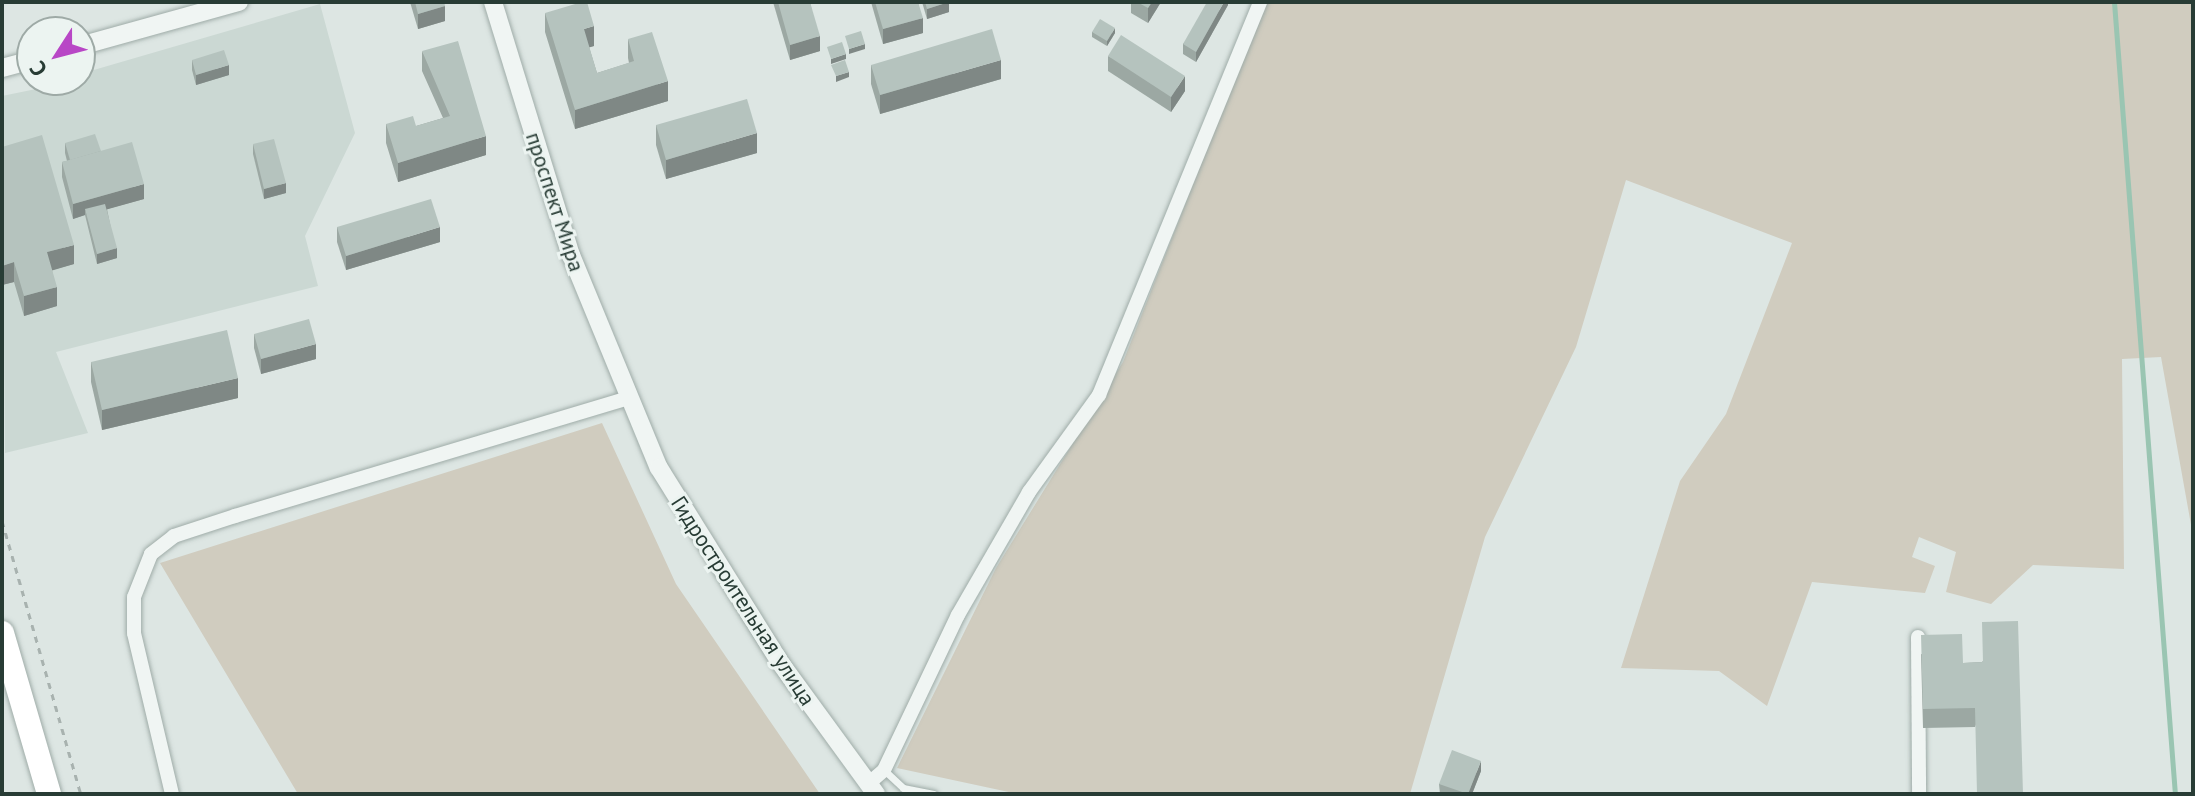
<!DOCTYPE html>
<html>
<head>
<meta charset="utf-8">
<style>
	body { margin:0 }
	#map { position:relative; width:2195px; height:796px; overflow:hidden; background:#dde6e3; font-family:"PT Sans",sans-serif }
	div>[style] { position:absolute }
	.built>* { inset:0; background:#cbd8d3 }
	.green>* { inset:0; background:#d0ccbf }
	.stream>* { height:5px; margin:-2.5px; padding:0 2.5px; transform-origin:2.5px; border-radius:2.5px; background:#9ac5b2 }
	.path>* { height:3px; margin-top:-1.5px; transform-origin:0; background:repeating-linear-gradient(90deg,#a8b2af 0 6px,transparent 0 12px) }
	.roads { filter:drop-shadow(0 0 2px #9faca8) drop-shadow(0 0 2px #9faca8) }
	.service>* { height:7px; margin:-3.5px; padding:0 3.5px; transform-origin:3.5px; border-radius:3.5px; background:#f0f5f3 }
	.minor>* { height:14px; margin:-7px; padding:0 7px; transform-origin:7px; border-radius:7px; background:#f0f5f3 }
	.tertiary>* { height:18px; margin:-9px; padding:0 9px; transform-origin:9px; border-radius:9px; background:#f0f5f3 }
	.primary>* { height:24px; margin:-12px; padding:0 12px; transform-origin:12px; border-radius:12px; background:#fff }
	.wall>* { inset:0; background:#9ca8a3 }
	.shaded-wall>* { inset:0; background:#7f8885 }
	.building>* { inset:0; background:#b5c3be }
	span { translate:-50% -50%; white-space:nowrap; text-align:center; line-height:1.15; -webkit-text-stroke:6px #ecf4f1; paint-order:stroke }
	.street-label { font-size:22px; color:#283c35 }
	.frame { position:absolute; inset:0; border:4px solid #283c35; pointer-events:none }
	.north { position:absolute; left:16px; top:16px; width:80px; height:80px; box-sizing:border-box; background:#ecf4f1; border:2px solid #9eaaa6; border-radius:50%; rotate:234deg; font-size:22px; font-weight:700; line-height:32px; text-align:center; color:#283c35 }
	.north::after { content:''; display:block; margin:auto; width:28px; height:36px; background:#b847c6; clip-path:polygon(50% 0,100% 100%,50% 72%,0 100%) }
</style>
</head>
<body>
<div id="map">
	<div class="built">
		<i style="clip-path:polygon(320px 4px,355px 133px,305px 236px,318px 286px,56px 352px,88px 433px,5px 453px,2px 96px,80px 80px,80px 74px)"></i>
	</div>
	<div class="green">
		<i style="clip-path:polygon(1265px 2px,2193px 2px,2193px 536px,2161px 357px,2122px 359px,2124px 569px,2033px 565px,1991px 604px,1946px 592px,1956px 552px,1919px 537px,1912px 557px,1935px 566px,1925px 593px,1812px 582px,1767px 706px,1719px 671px,1621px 668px,1680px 481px,1726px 414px,1792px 243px,1626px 180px,1576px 347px,1485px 537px,1410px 794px,1018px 794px,897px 768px,996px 568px,1123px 362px)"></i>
		<i style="clip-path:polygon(602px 423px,676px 584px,820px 794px,298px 794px,160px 563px)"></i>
	</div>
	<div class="stream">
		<i style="left:2114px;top:2px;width:794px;rotate:85.6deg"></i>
	</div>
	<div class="path">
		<i style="left:2px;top:521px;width:284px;rotate:73.9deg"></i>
	</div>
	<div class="roads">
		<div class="service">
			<i style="left:884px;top:770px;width:26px;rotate:43deg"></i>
			<i style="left:903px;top:788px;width:31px;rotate:11deg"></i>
		</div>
		<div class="minor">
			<i style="left:1918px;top:637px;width:157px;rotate:89.6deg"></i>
			<i style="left:868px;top:784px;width:21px;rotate:-41deg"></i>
			<i style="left:884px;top:770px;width:172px;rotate:-64.5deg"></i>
			<i style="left:958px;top:615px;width:142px;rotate:-60deg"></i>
			<i style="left:1029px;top:492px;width:120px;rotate:-54.2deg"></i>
			<i style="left:1099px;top:395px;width:425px;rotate:-67.7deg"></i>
			<i style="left:172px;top:794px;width:165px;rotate:-103.3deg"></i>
			<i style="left:134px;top:633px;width:36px;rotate:-90deg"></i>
			<i style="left:134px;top:597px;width:46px;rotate:-68.4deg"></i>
			<i style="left:151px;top:554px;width:29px;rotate:-38deg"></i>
			<i style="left:174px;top:536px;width:64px;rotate:-18.2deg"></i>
			<i style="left:235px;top:516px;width:410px;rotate:-16.7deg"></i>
		</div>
		<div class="tertiary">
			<i style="left:493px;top:2px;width:265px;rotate:72.9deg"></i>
			<i style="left:571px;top:255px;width:230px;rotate:67.6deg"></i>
			<i style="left:659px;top:468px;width:227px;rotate:58.1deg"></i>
			<i style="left:779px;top:661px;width:165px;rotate:53.9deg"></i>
			<i style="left:80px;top:46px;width:165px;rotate:-15.5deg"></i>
			<i style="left:2px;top:68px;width:31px;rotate:-15deg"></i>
		</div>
		<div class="primary">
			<i style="left:2px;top:633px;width:168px;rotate:73.7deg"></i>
		</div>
	</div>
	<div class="wall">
		<i style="clip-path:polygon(410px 2px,444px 2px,445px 21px,418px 29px)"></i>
		<i style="clip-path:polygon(773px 2px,810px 2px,820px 51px,790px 60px)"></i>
		<i style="clip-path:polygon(871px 2px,918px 2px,923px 33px,883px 44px)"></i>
		<i style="clip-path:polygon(922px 2px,949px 2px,949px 12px,927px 19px)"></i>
		<i style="clip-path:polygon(1131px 2px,1161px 2px,1148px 23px,1131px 13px)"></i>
		<i style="clip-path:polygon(1228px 2px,1228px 5px,1196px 62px,1183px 54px,1183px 44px)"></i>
		<i style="clip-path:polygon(545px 13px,594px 46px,589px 47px,597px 73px,629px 63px,628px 58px,628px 39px,668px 101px,575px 129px,545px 32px)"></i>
		<i style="clip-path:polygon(1092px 32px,1115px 33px,1107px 46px,1092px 37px)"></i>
		<i style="clip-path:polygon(422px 51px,486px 155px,398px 182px,386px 143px,386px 124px,416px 126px,443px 118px,422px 71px)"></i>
		<i style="clip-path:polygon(1108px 56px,1185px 91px,1171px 112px,1108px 71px)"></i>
		<i style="clip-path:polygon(192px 60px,229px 75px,196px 85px,192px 70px)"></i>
		<i style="clip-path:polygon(871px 65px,1001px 79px,880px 114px,871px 84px)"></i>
		<i style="clip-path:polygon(656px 125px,757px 153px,666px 179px,656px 145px)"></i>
		<i style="clip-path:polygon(65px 143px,101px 151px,144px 199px,107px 209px,117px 258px,97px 264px,85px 215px,73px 219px,62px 177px,62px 162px,67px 161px,65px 153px)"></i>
		<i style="clip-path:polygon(253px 144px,286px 193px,264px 199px,253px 154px)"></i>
		<i style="clip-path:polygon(2px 147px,74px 264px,52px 270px,57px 306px,24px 316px,14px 282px,2px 285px)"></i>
		<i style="clip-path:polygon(337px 227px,440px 242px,346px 270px,337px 242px)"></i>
		<i style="clip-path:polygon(254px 334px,316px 359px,261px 374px,254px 348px)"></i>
		<i style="clip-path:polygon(91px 362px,238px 398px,102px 430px,91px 382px)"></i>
		<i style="clip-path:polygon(2018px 621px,1975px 727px,1923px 728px,1921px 654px,1963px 663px,1982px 662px)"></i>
		<i style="clip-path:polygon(1481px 771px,1472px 794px,1440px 794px,1439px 784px)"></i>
	</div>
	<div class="shaded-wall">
		<i style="clip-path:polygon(949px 2px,949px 12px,927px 19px,927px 9px)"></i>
		<i style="clip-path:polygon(1152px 2px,1161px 2px,1148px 23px,1148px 8px)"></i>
		<i style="clip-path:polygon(1224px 2px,1228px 2px,1228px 5px,1196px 62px,1196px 52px)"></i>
		<i style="clip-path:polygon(445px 6px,445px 21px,418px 29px,418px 14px)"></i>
		<i style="clip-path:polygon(923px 18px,923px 33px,883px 44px,883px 29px)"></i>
		<i style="clip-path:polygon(594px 26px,594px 46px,584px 49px,584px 29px)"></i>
		<i style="clip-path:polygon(1115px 28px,1115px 33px,1107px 46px,1107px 41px)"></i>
		<i style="clip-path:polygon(820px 36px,820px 51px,790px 60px,790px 45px)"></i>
		<i style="clip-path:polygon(865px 44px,865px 49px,849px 54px,849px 49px)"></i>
		<i style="clip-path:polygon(846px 54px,846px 59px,831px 64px,831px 59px)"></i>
		<i style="clip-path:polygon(1001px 60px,1001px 79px,880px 114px,880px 95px)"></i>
		<i style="clip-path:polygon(229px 65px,229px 75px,196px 85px,196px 75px)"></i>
		<i style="clip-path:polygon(849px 72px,849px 77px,836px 82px,836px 76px)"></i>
		<i style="clip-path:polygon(1185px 76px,1185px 91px,1171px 112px,1171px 97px)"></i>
		<i style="clip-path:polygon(668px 81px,668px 101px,575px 129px,575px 110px)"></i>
		<i style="clip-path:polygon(757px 133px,757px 153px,666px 179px,666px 160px)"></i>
		<i style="clip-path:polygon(486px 136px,486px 155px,398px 182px,398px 163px)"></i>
		<i style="clip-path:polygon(286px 183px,286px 193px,264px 199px,264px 189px)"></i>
		<i style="clip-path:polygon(144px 184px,144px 199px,87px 215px,85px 209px,85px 215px,73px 219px,73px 204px)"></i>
		<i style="clip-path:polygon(440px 227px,440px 242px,346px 270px,346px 256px)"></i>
		<i style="clip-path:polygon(74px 245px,74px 264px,47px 272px,47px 252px)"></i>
		<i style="clip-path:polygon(117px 248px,117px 258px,97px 264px,97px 254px)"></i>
		<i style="clip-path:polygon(14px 262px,14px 282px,2px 285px,2px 266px)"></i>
		<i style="clip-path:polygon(57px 287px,57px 306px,24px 316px,24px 296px)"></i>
		<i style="clip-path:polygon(316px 344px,316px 359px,261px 374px,261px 359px)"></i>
		<i style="clip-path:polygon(238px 378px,238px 398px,102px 430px,102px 410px)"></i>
		<i style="clip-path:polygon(1481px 761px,1481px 771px,1472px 794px,1468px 794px)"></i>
	</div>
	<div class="building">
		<i style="clip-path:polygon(415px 2px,444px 2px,445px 6px,418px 14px)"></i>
		<i style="clip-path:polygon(582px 2px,587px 2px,594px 26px,584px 29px,597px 73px,634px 61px,628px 39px,652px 32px,668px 81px,575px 110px,545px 13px)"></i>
		<i style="clip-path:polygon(778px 2px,810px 2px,820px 36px,790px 45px)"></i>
		<i style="clip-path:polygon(875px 2px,918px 2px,923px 18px,883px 29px)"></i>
		<i style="clip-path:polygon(925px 2px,949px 2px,927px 9px)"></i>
		<i style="clip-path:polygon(1137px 2px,1152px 2px,1148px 8px)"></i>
		<i style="clip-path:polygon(1207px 2px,1224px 2px,1196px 52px,1183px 44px)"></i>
		<i style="clip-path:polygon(1100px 19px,1115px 28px,1107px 41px,1092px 32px)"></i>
		<i style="clip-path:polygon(992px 29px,1001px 60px,880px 95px,871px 65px)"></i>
		<i style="clip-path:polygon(861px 31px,865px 44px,849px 49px,845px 36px)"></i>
		<i style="clip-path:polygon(1121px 35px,1185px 76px,1171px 97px,1108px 56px)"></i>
		<i style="clip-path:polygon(458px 41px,486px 136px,398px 163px,386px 124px,413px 116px,416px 126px,450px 116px,422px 51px)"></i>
		<i style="clip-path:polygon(842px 42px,846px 54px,831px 59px,827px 47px)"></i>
		<i style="clip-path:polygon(224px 50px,229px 65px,196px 75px,192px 60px)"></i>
		<i style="clip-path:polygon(845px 60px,849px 72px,836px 76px,831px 65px)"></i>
		<i style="clip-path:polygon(747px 99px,757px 133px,666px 160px,656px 125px)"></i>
		<i style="clip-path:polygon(95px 134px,101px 151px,70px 160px,65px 143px)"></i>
		<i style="clip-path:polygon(42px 135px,74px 245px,47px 252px,57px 287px,24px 296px,14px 262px,2px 266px,2px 147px)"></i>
		<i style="clip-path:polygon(274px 139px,286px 183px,264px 189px,253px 144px)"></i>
		<i style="clip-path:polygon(132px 142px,144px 184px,73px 204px,62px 162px)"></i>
		<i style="clip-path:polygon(431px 199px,440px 227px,346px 256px,337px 227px)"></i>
		<i style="clip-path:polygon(105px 204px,117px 248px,97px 254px,85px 209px)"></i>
		<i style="clip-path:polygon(309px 319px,316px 344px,261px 359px,254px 334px)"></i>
		<i style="clip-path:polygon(227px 330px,238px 378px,102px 410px,91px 362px)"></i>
		<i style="clip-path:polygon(2018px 621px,2023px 794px,1977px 794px,1975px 708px,1923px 709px,1921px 635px,1962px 634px,1963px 663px,1983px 662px,1982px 622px)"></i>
		<i style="clip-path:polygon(1452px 750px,1481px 761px,1468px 794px,1439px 784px)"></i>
	</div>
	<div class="street-label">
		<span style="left:555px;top:202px;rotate:72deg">проспект Мира</span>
		<span style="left:743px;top:601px;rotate:57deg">Гидростроительная улица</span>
	</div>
	<div class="frame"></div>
	<div class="north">С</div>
</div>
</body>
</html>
